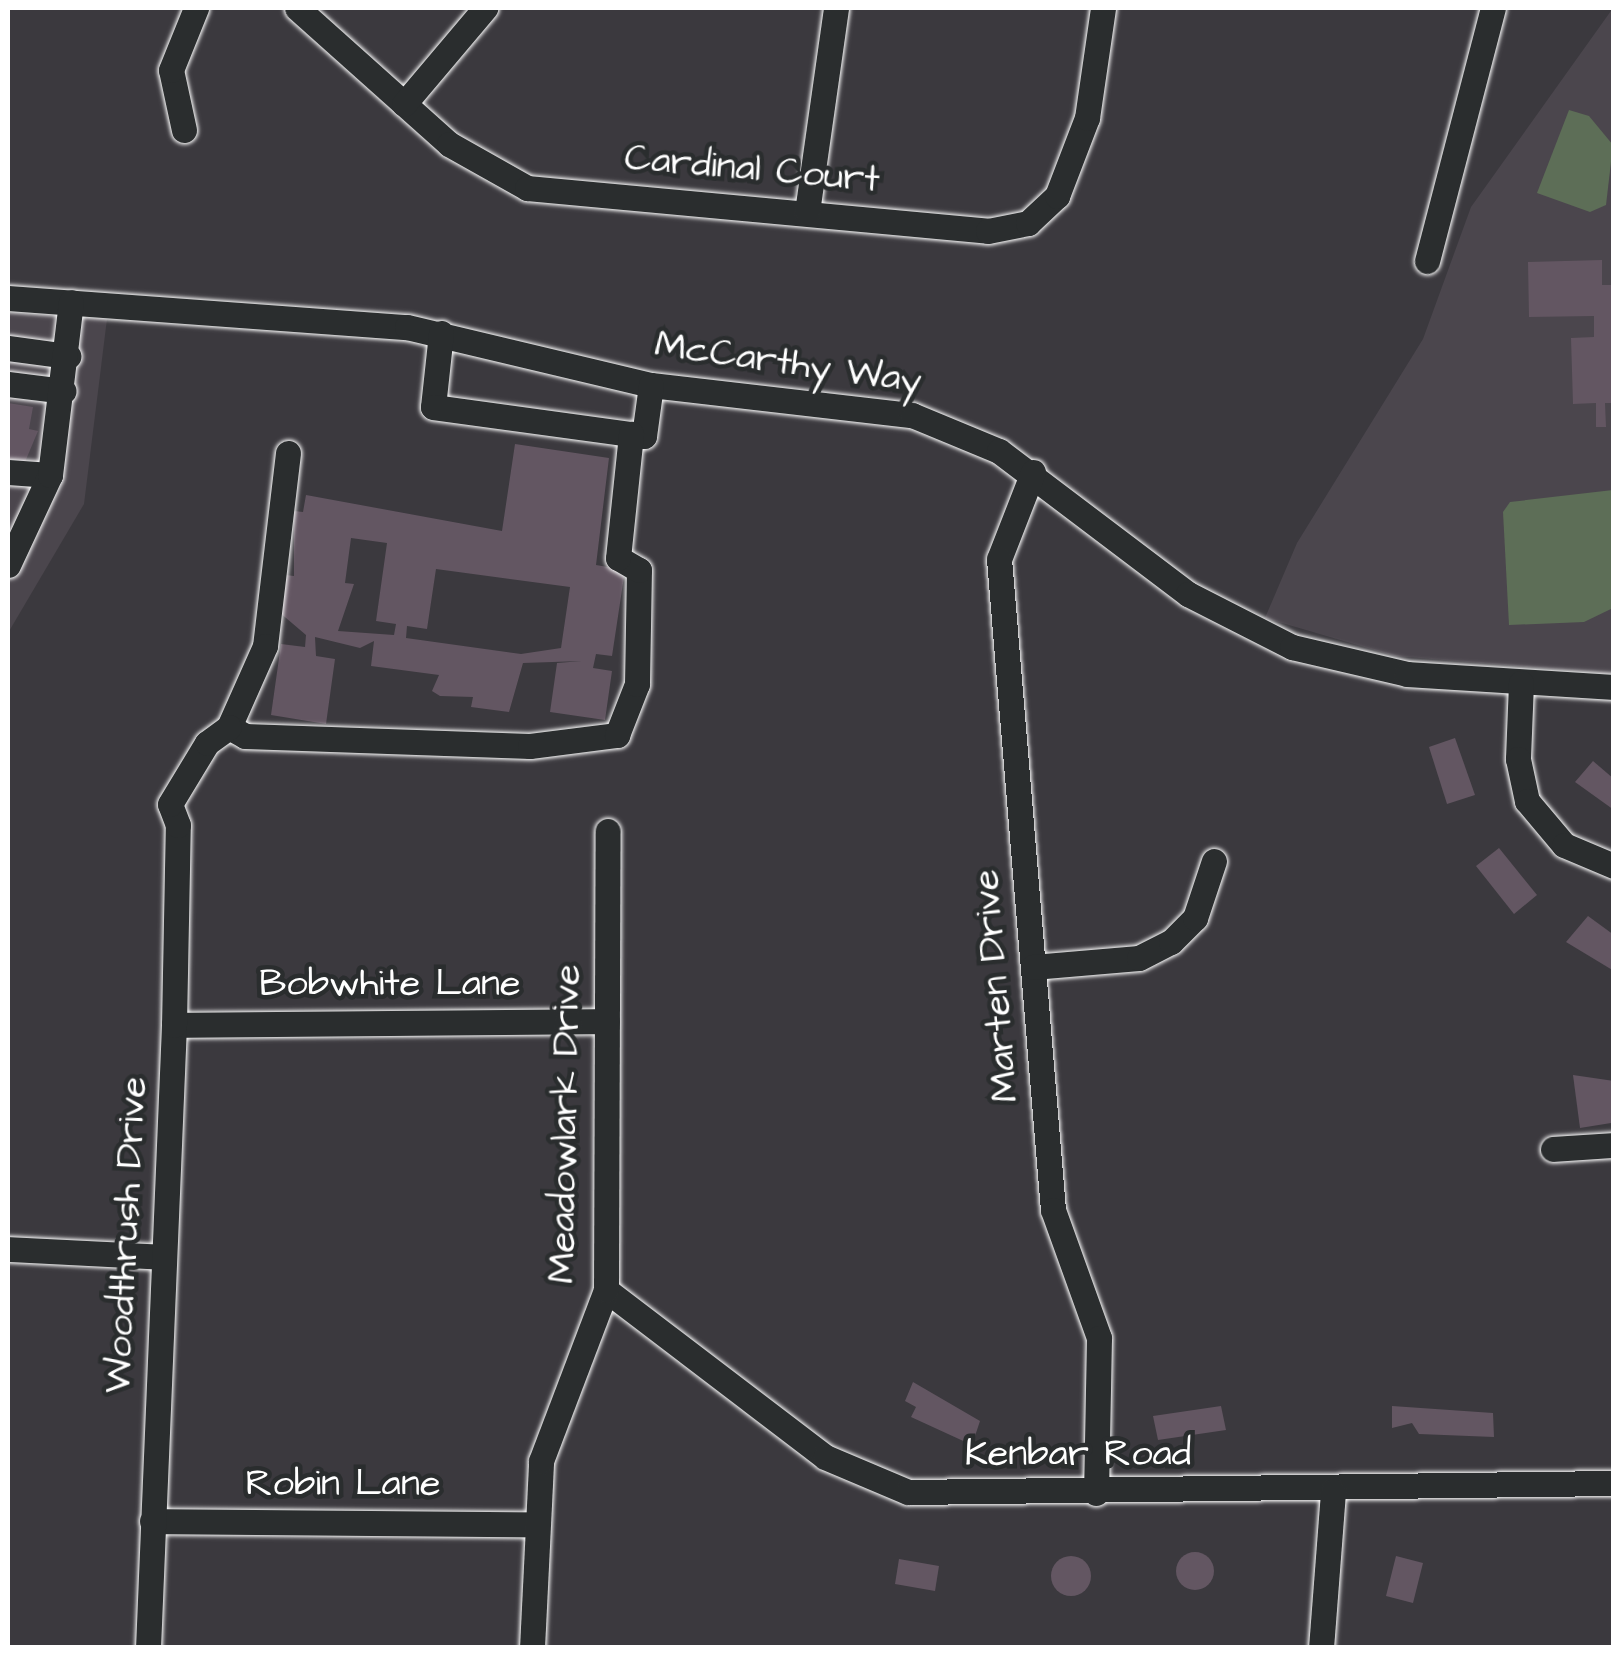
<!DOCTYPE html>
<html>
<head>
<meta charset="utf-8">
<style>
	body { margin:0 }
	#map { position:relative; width:1621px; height:1655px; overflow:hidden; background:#3b393e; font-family:"Architects Daughter",sans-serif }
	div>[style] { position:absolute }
	.built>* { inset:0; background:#4b464d }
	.green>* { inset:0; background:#5d6e57 }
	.building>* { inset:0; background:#635662 }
	.round { border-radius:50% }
	.roads { filter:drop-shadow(0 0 2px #fff) drop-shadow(0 0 2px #fff) }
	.minor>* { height:25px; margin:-12.5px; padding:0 12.5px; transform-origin:12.5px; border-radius:12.5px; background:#2a2d2e }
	span { translate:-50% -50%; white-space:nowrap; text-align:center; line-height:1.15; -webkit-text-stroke:9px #2a2d2e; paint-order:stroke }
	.street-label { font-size:38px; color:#fff }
	.frame { position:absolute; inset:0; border:10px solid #fff; pointer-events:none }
</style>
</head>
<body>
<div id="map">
	<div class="built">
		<i style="clip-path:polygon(1613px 8px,1613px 674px,1395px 656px,1265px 618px,1297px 543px,1423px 339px,1471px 207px)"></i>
		<i style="clip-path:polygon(8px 313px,107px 319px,84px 504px,8px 633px)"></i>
	</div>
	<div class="green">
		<i style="clip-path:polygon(1569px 110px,1589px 116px,1613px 145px,1606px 205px,1590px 212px,1537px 193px)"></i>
		<i style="clip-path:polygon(1613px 490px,1613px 608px,1584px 622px,1509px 625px,1503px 512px,1510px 502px)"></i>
	</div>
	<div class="building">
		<i style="clip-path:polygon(1602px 260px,1602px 285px,1614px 285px,1614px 403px,1605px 403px,1606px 427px,1596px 427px,1596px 403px,1573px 404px,1571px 338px,1594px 337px,1594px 316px,1529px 317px,1528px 262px)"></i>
		<i style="clip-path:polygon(8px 403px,33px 407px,29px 429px,38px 431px,25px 462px,8px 459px)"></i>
		<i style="clip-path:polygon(evenodd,515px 444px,609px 458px,596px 565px,625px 570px,612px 656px,596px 654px,593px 668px,612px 671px,605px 720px,550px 712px,557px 663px,582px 661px,523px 663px,509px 712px,471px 707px,473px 697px,440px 696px,432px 691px,439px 675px,371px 666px,374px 641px,360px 648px,315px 637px,316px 656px,335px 659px,326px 724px,271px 715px,281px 644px,305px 647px,306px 635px,279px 612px,285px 575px,294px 576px,294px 511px,303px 512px,306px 495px,502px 531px,515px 444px,351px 538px,387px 543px,376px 621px,396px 624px,394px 635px,338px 631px,354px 584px,345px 583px,351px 538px,515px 444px,436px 569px,570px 587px,561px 648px,521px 654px,406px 638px,407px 626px,427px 629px,436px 569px)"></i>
		<i style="clip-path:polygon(1455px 738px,1475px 795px,1447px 804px,1429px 747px)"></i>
		<i style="clip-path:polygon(1593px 761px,1614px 779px,1614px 810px,1575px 782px)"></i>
		<i style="clip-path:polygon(1499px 848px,1537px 895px,1514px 914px,1476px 866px)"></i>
		<i style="clip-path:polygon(1588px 916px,1614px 935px,1614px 971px,1566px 942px)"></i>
		<i style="clip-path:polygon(1573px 1075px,1614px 1081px,1611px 1123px,1580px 1128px)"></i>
		<i style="clip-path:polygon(913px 1382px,980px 1421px,972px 1445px,911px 1417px,916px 1407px,905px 1401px)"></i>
		<i style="clip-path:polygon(1221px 1406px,1226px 1430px,1158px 1440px,1153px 1416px)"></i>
		<i style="clip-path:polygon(1392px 1406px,1493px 1413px,1494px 1437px,1419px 1434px,1412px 1423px,1392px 1428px)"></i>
		<i class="round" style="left:1176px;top:1552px;width:38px;height:38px"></i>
		<i style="clip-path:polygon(1396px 1556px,1423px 1563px,1413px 1603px,1386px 1596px)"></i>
		<i class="round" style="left:1051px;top:1556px;width:40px;height:40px"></i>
		<i style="clip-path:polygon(899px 1559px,939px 1566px,935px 1591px,895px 1584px)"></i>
	</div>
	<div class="roads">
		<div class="minor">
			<i style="left:297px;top:8px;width:204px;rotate:41.8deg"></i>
			<i style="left:449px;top:144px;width:90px;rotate:29.4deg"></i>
			<i style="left:527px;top:188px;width:463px;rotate:5.3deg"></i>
			<i style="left:988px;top:231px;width:41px;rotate:-11.3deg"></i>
			<i style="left:1028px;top:223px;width:40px;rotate:-43deg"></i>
			<i style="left:1057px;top:196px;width:84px;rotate:-69deg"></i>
			<i style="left:1087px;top:118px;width:111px;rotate:-81.7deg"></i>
			<i style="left:404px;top:104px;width:126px;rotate:-49.8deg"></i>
			<i style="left:184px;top:130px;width:61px;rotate:-102.2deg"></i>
			<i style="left:171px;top:70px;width:67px;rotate:-68deg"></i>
			<i style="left:807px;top:212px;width:206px;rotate:-81.9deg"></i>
			<i style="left:1427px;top:261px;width:261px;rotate:-75.4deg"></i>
			<i style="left:8px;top:298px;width:400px;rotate:4.2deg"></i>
			<i style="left:407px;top:327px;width:251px;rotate:13.4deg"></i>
			<i style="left:651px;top:385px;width:263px;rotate:6.6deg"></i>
			<i style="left:912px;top:415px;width:94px;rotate:22.5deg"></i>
			<i style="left:999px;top:451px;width:237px;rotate:37.1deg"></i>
			<i style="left:1188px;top:594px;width:117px;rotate:27deg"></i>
			<i style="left:1292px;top:647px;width:118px;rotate:13.2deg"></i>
			<i style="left:1407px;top:674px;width:207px;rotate:3.6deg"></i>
			<i style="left:441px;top:333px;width:74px;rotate:96.2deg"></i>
			<i style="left:433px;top:407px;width:213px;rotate:7.8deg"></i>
			<i style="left:644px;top:436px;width:51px;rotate:-82.2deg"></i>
			<i style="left:8px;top:348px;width:61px;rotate:7.6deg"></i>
			<i style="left:8px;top:384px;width:56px;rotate:7.1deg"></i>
			<i style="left:288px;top:453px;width:194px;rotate:96.8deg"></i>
			<i style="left:265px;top:646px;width:89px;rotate:114deg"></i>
			<i style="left:229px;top:727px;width:18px;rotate:29deg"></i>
			<i style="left:245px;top:736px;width:285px;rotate:2deg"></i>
			<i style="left:530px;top:746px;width:88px;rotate:-7.2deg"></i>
			<i style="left:617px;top:735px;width:55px;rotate:-68.6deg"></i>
			<i style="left:637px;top:684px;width:114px;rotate:-89deg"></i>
			<i style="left:639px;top:570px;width:24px;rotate:-150deg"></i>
			<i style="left:618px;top:558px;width:125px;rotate:-84deg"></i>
			<i style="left:8px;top:472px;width:42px;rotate:4.1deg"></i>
			<i style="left:1033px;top:472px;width:93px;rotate:111.3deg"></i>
			<i style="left:999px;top:559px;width:653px;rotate:85.26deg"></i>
			<i style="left:1053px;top:1210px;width:136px;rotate:70.2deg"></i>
			<i style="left:1099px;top:1338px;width:155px;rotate:91.1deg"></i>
			<i style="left:8px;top:565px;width:99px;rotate:-65deg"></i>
			<i style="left:50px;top:475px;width:174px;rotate:-83.1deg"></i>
			<i style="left:1521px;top:683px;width:76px;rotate:92.3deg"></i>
			<i style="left:1518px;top:759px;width:43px;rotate:77.9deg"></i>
			<i style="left:1527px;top:801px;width:57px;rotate:49.9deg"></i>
			<i style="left:1564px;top:845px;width:54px;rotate:22.8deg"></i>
			<i style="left:1033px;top:967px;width:106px;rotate:-4.9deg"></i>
			<i style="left:1139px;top:958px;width:36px;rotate:-27deg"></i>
			<i style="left:1171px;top:942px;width:34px;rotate:-45deg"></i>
			<i style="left:1195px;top:918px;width:60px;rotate:-71.6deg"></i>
			<i style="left:174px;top:1025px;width:433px;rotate:-0.5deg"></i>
			<i style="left:1553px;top:1149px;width:61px;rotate:-3.8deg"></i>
			<i style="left:8px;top:1249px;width:156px;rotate:2.9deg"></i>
			<i style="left:606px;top:1290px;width:275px;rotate:37.3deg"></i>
			<i style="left:825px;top:1457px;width:90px;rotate:22.9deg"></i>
			<i style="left:908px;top:1492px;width:706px;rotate:-0.73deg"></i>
			<i style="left:152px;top:1521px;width:380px;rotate:0.5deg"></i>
			<i style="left:148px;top:1648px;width:624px;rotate:-87.61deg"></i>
			<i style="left:174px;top:1025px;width:200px;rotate:-88.9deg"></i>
			<i style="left:178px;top:825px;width:22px;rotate:-111deg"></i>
			<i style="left:170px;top:804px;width:71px;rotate:-58.8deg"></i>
			<i style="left:207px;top:743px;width:27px;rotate:-36deg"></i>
			<i style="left:532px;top:1648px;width:187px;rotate:-87.2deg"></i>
			<i style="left:541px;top:1461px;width:183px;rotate:-69.2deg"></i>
			<i style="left:606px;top:1290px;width:459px;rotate:-89.8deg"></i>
			<i style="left:1321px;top:1648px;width:157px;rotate:-85.6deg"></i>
		</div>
	</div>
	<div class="street-label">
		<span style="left:752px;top:170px;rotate:5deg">Cardinal Court</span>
		<span style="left:788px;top:364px;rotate:8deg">McCarthy Way</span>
		<span style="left:390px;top:985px">Bobwhite Lane</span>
		<span style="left:997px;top:986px;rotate:-95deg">Marten Drive</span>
		<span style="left:566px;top:1124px;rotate:-89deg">Meadowlark Drive</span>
		<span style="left:127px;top:1235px;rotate:-87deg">Woodthrush Drive</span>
		<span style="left:1078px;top:1455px">Kenbar Road</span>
		<span style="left:343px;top:1485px">Robin Lane</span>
	</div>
	<div class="frame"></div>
</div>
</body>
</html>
